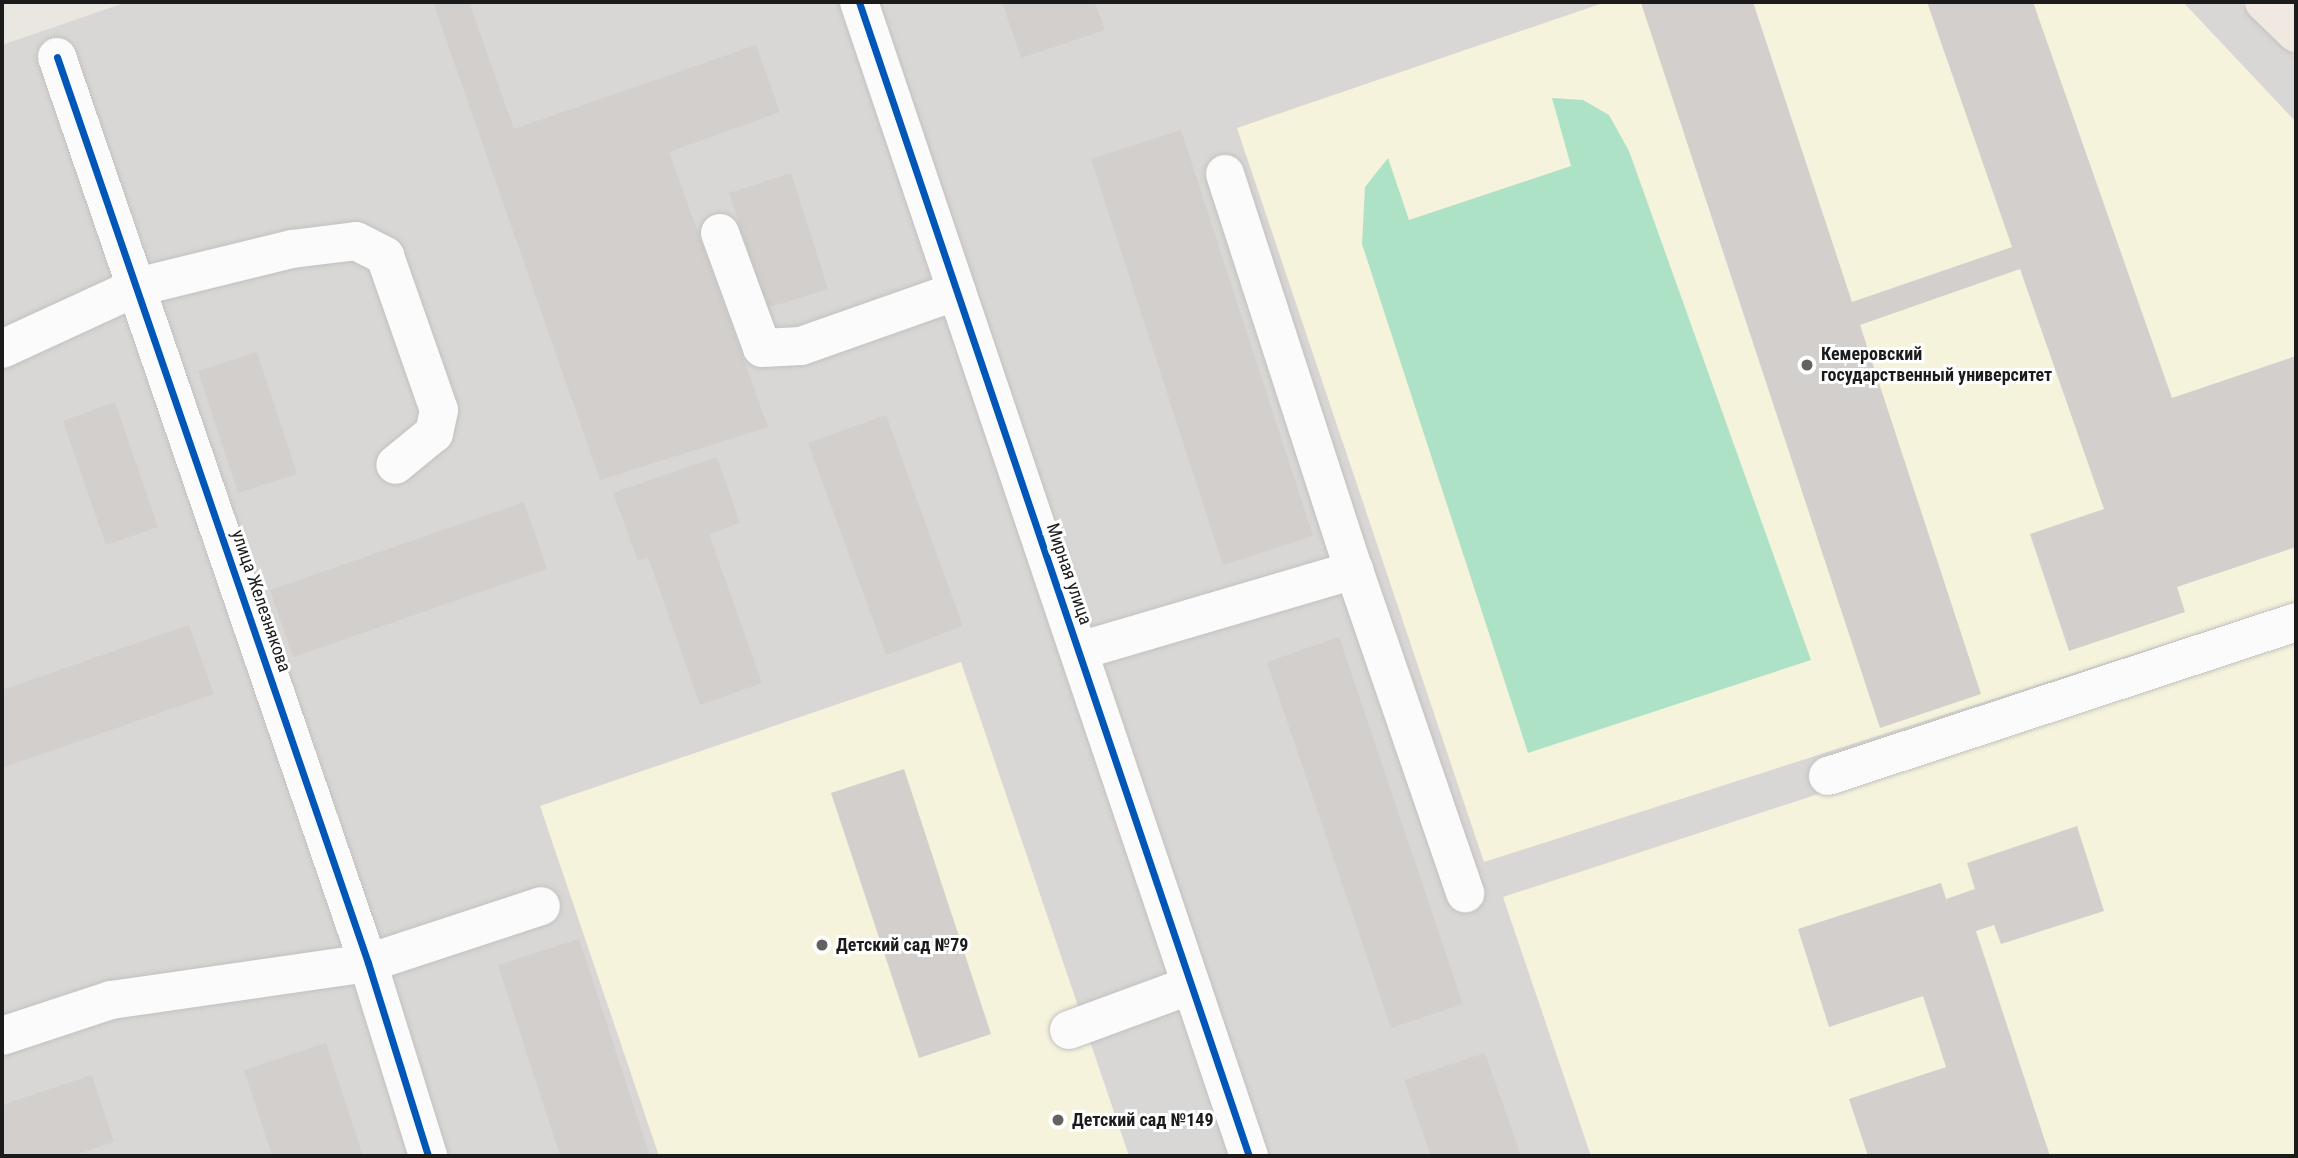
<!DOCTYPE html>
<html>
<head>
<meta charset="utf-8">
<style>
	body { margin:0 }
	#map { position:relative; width:2298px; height:1158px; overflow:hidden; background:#eae7e3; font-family:"Roboto Condensed",sans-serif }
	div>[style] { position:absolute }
	.residential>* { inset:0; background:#d9d7d5 }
	.education>* { inset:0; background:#f6f3dc }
	.pitch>* { inset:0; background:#aee2c7 }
	.parking>* { inset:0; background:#d8d7d5 }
	.building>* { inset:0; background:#d2cfcc }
	.roads { filter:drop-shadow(0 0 2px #c2c1bf) drop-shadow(0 0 2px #c2c1bf) }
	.minor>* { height:38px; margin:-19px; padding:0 19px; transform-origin:19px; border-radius:19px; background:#fcfbfb }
	.major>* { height:38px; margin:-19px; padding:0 19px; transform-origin:19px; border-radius:19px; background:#f0e9e2 }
	.cycleway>* { height:7px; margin:-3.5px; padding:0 3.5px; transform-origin:3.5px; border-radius:3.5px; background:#0057b8 }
	.dots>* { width:19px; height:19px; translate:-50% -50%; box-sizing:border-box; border:4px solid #fff; border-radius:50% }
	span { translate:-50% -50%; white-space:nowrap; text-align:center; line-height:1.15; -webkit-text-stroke:6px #fff; paint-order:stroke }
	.poi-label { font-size:18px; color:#1b1b1b; font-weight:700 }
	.left { translate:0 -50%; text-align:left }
	.street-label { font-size:18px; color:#1b1b1b }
	.frame { position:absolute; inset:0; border:4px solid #1b1b1b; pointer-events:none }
</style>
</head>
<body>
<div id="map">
	<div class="residential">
		<i style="clip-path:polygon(127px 2px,2239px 2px,2296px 58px,2296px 1156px,2px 1156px,2px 45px)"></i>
	</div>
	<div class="education">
		<i style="clip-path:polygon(1606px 2px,2183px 2px,2296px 122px,2296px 602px,1484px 862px,1237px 128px)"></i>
		<i style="clip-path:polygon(2296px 638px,2296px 1156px,1591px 1156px,1503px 897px)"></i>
		<i style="clip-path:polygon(961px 662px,1129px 1156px,659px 1156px,540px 806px)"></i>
	</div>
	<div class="pitch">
		<i style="clip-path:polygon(1552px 98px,1583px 100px,1609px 115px,1629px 151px,1811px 660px,1528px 753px,1362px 244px,1365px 187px,1388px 158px,1409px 220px,1571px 166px)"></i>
	</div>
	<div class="parking">
		<i style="clip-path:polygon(134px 949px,160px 1027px,2px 1079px,2px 993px)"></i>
	</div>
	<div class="building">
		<i style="clip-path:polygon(433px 2px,469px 2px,514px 129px,756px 45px,780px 112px,669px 152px,768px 427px,600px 480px)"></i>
		<i style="clip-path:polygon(1002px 2px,1095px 2px,1105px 30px,1021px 58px)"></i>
		<i style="clip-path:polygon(1753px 2px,1852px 302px,2012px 247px,1927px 2px,2033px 2px,2172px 398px,2296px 356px,2296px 547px,2177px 587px,2185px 612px,2069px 651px,2030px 534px,2104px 509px,2020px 269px,1860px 325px,1981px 694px,1880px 728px,1641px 3px)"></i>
		<i style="clip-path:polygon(1181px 130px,1313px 536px,1223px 565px,1091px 159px)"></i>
		<i style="clip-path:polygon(791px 173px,828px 289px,767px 308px,729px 193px)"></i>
		<i style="clip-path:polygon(257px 352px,297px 474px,238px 493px,198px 371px)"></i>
		<i style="clip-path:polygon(115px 402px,158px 527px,106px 545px,63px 421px)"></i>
		<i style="clip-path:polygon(886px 415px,963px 626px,886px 655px,808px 443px)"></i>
		<i style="clip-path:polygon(717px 457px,740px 523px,709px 534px,762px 683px,700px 705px,648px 557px,638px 561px,613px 493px)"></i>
		<i style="clip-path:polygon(524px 502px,547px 569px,293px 657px,270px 590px)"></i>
		<i style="clip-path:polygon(189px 625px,214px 694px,2px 768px,2px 690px)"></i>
		<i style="clip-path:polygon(1339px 637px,1463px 1004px,1391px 1028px,1267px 662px)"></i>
		<i style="clip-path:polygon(904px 769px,991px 1034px,919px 1058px,831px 793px)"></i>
		<i style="clip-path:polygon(2077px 826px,2104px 911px,2001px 944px,1994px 925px,1976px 931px,2050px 1156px,1868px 1156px,1849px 1099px,1946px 1067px,1923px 996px,1829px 1027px,1798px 929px,1941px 883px,1946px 899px,1975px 889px,1967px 863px)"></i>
		<i style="clip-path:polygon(579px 939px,650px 1156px,560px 1156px,498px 965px)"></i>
		<i style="clip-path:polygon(326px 1043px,363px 1156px,272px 1156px,244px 1070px)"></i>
		<i style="clip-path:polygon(1485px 1053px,1521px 1156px,1431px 1156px,1404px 1080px)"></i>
		<i style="clip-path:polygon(92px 1075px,114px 1142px,71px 1156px,2px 1156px,2px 1105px)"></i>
	</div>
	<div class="roads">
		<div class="minor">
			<i style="left:859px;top:2px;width:1218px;rotate:71.33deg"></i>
			<i style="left:57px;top:57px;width:958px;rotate:71.05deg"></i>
			<i style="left:368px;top:963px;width:202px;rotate:72.7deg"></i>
			<i style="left:1225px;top:174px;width:416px;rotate:72deg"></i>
			<i style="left:720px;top:233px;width:122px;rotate:69.9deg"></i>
			<i style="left:762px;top:348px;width:39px;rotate:-3deg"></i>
			<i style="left:801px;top:346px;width:165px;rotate:-19.4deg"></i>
			<i style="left:2px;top:349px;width:149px;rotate:-24.7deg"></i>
			<i style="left:137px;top:287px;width:160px;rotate:-13.8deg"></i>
			<i style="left:292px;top:249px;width:64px;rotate:-7.1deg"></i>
			<i style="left:356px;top:241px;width:33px;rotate:27deg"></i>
			<i style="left:385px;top:256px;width:163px;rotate:70.7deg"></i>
			<i style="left:439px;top:410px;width:24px;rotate:102deg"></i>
			<i style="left:434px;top:433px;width:50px;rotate:140.6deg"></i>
			<i style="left:1079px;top:651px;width:287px;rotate:-16.4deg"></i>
			<i style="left:1354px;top:570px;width:342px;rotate:71deg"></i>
			<i style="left:1828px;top:776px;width:493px;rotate:-18.2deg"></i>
			<i style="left:1069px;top:1030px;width:130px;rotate:-20.2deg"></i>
			<i style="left:2px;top:1036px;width:115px;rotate:-18.3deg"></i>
			<i style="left:111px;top:1000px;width:260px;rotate:-8.2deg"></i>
			<i style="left:368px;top:963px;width:182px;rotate:-18.2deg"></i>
		</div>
		<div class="major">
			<i style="left:2264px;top:2px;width:45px;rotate:44.1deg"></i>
		</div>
	</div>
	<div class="cycleway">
		<i style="left:859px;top:2px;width:1218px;rotate:71.33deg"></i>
		<i style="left:57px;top:57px;width:958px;rotate:71.05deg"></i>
		<i style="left:368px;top:963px;width:202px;rotate:72.7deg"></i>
	</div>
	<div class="dots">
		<i style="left:1807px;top:365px;background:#636261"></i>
		<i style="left:822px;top:945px;background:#636261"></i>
		<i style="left:1058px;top:1120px;background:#636261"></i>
	</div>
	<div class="poi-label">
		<span class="left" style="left:1821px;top:365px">Кемеровский<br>государственный университет</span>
		<span class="left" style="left:836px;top:945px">Детский сад №79</span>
		<span class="left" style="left:1072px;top:1120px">Детский сад №149</span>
	</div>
	<div class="street-label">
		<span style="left:1069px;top:574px;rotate:71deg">Мирная улица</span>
		<span style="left:261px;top:601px;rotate:71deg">улица Железнякова</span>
	</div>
	<div class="frame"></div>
</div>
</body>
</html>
